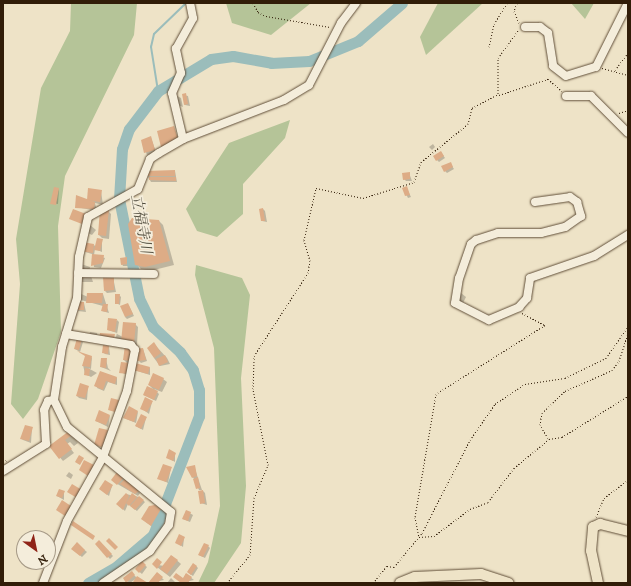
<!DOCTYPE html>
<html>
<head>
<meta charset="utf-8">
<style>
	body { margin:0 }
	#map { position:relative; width:631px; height:586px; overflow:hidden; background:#eee3c7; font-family:"IM FELL DW Pica","Noto Serif JP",serif }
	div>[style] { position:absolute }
	.green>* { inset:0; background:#b5c498 }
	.shadow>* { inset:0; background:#0003 }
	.stream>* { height:2px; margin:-1px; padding:0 1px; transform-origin:1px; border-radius:1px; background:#9bbdbb }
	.river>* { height:11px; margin:-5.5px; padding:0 5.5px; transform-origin:5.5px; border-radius:5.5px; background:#9bbdbb }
	.building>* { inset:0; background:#ddac86 }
	.path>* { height:1px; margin-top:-0.5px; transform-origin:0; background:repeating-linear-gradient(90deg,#311d08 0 1px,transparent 0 3px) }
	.roads { filter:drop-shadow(0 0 1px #604e38) drop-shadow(0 0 1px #604e38) }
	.minor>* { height:8px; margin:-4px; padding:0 4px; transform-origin:4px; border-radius:4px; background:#f4eddb }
	.major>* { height:10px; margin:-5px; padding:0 5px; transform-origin:5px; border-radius:5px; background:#eee3c7 }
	span { translate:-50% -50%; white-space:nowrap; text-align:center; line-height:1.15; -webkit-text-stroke:3.5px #f4eddb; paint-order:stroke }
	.water-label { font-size:15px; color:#514d3e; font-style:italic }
	.frame { position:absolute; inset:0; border:4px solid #311d08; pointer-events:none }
	.north { position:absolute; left:16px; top:530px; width:40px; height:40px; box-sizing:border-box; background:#f4eddb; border:1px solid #a69a87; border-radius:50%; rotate:147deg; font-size:11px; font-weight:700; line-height:16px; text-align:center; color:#311d08 }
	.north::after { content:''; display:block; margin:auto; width:14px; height:18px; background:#8f2418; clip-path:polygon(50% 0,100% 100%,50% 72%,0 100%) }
</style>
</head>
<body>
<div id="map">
	<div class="green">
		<i style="clip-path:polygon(71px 3px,137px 3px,134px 35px,65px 176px,58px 226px,61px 332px,38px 399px,23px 419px,11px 404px,20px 284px,16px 239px,41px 88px,70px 31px)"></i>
		<i style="clip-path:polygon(226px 3px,311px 3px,271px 35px,232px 23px)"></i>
		<i style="clip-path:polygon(438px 3px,483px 3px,426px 55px,420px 37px)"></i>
		<i style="clip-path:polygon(571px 3px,594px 3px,585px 19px)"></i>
		<i style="clip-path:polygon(290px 120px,285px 138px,243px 184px,243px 214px,217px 237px,197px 231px,186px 209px,229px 143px)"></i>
		<i style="clip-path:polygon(196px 265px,242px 278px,250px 295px,241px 378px,246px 486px,241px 543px,214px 583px,198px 583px,208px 562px,220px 506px,214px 348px,195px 275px)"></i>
	</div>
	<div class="shadow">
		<i style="clip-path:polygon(183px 95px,188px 96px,190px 106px,185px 105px)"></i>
		<i style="clip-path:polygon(177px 96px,181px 98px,183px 107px,178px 105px)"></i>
		<i style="clip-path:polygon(174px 128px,180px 143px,165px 149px,162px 146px)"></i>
		<i style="clip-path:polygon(151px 138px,156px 152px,147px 155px,142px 141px)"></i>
		<i style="clip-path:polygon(433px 144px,435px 147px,432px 150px,429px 147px)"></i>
		<i style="clip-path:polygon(441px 152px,445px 158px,439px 162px,437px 160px)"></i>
		<i style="clip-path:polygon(450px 163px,454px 169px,447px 173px,445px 171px)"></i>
		<i style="clip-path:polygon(175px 171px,177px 182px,151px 182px,147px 175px)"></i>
		<i style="clip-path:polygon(409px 173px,412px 181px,406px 181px,404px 179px)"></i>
		<i style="clip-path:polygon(406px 187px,411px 197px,408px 198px,403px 188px)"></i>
		<i style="clip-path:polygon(59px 189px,58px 204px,52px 203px)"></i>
		<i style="clip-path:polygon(101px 191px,103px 205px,95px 203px,97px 211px,76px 207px)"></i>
		<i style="clip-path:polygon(263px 209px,265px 211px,267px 222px,262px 221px)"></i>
		<i style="clip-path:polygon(108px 211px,111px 214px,109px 239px,102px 238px,99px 235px)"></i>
		<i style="clip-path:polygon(159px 221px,163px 225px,174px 265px,150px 271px,141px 269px,136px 264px)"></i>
		<i style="clip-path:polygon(90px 225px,96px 230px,92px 235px,88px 233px)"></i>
		<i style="clip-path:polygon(102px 240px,102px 252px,95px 249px,94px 255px,105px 258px,101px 268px,94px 267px,92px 254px,82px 251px,94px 245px,96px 247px)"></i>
		<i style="clip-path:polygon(126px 258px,129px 266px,123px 266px,122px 264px)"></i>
		<i style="clip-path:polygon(81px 264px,90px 267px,89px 272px,82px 270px)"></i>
		<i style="clip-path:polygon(81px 276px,91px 276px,93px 282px,82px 282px)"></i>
		<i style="clip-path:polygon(113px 277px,116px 292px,107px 293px,105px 291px)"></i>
		<i style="clip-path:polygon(79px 293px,88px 297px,103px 294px,109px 313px,102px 311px,103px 306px,81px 300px)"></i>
		<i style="clip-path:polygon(461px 293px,466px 297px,463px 303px,458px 300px)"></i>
		<i style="clip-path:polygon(119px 295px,121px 297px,120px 305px,116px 303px)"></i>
		<i style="clip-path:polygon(77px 303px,84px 303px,86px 312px,78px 311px)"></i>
		<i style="clip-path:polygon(129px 306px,134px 316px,127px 319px,125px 317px)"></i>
		<i style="clip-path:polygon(117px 320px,119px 322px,117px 334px,123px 337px,135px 324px,138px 327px,137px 345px,102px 342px,116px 337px,117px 333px,108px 330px)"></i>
		<i style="clip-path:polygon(90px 332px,97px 333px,98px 340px,89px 336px)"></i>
		<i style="clip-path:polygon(81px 340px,83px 342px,80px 352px,75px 349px)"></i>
		<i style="clip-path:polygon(156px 346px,167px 358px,170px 364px,160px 366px,154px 358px)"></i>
		<i style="clip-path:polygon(109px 347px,110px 355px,105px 354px,103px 352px)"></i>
		<i style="clip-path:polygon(125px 347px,133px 363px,128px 362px,132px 366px,130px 376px,120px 372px,128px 364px,124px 360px)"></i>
		<i style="clip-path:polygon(143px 349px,147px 361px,141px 363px,139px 361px)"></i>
		<i style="clip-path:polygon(92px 357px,91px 369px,88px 368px,97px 373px,91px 377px,85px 374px,83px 365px)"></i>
		<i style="clip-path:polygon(106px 359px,108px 368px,111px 371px,101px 367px)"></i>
		<i style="clip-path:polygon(150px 368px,150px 375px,134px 370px)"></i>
		<i style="clip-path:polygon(101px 372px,117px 378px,117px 385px,108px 382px,104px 391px,97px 388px)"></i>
		<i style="clip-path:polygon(163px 379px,167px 382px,162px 392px,154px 389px,159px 394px,156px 401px,144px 395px,155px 391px,149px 385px)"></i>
		<i style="clip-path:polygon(88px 387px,87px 400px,79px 398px,77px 396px)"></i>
		<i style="clip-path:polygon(152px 402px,149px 414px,141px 408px)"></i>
		<i style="clip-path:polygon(138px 412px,136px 423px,124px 418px)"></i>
		<i style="clip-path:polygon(110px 416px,108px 427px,96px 421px)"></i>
		<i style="clip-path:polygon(146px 418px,143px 430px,136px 426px)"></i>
		<i style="clip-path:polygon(32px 428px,31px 443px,23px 440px,21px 438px)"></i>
		<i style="clip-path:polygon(107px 431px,104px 448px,97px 446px,95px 444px)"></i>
		<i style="clip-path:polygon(72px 435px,78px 443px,74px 446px,70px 442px,67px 444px,74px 453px,63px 461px,50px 446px)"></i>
		<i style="clip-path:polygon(175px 453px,175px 462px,167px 457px)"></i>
		<i style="clip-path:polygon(194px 466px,202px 490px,199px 490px,193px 477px)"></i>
		<i style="clip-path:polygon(171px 468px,168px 483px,158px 478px)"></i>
		<i style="clip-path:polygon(69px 472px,73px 475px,71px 479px,66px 476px)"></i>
		<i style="clip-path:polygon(118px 473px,140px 493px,138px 496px,114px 482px)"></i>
		<i style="clip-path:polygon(112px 486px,109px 496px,100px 489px)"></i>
		<i style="clip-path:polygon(203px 491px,205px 493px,207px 505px,201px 503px)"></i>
		<i style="clip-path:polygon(64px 492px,64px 500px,57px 496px)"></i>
		<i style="clip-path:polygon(126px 494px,139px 497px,145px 502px,137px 511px,128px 504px,125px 511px,117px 504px)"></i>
		<i style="clip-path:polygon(150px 507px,164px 513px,154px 528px,142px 519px)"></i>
		<i style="clip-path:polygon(186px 511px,193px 515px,190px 522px,183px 519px)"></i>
		<i style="clip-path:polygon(184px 538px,183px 547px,176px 542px)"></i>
		<i style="clip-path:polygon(99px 542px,113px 556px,110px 559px,96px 544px)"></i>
		<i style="clip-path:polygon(77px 544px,87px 552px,82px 557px,72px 549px)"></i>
		<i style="clip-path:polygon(208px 546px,210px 548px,205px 558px,199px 555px)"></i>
		<i style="clip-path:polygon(172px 556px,181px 564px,170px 577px,153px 564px,164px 566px)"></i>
		<i style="clip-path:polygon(142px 563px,147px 567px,142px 574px,136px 569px)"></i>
		<i style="clip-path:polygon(196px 566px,198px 568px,193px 576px,190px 574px)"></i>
		<i style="clip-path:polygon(157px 573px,164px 580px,149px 583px)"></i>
		<i style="clip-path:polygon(186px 574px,194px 580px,181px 583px,183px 579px)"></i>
		<i style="clip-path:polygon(134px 575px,137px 578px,130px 583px,124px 579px)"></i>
		<i style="clip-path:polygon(171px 578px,176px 583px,167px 583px)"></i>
	</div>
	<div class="stream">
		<i style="left:158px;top:91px;width:45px;rotate:-99deg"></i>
		<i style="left:151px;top:47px;width:13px;rotate:-77deg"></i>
		<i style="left:154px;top:34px;width:45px;rotate:-44.1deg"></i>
	</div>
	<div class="river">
		<i style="left:88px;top:583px;width:34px;rotate:-30deg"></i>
		<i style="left:117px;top:566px;width:48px;rotate:-40.7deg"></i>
		<i style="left:153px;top:535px;width:128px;rotate:-68.9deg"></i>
		<i style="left:199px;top:416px;width:26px;rotate:-90deg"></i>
		<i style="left:199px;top:390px;width:21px;rotate:-107deg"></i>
		<i style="left:193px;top:370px;width:22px;rotate:-126deg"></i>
		<i style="left:180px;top:352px;width:37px;rotate:-137deg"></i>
		<i style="left:153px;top:327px;width:32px;rotate:-116deg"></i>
		<i style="left:139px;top:298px;width:101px;rotate:-101.4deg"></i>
		<i style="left:119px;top:199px;width:50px;rotate:-86.6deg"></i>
		<i style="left:122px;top:149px;width:21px;rotate:-71deg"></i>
		<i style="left:129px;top:129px;width:48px;rotate:-52.7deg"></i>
		<i style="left:158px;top:91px;width:62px;rotate:-31.1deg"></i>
		<i style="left:211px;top:59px;width:22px;rotate:-8deg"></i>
		<i style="left:233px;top:56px;width:39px;rotate:10deg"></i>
		<i style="left:271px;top:63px;width:38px;rotate:-3deg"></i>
		<i style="left:309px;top:61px;width:53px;rotate:-22.2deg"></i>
		<i style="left:358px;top:41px;width:58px;rotate:-40.8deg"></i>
	</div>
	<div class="building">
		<i style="clip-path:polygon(186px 93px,188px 104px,184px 105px,182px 94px)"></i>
		<i style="clip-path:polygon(174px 126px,178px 139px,161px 147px,157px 131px)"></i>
		<i style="clip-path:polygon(151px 136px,155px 150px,144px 153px,141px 140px)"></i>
		<i style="clip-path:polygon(441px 151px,444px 156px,436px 161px,433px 156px)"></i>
		<i style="clip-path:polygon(451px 162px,453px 167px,444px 172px,441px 166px)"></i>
		<i style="clip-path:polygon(175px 170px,175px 176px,146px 176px,146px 171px)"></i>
		<i style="clip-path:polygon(410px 172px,410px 179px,403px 180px,402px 173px)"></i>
		<i style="clip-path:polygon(149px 177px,176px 177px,176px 181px,149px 180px)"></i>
		<i style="clip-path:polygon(407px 186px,410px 195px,405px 196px,402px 188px)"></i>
		<i style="clip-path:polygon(54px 187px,59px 188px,56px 205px,50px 204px)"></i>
		<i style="clip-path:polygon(88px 188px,102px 190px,100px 202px,87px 200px)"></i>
		<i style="clip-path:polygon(76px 195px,95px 202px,94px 209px,75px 208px)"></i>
		<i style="clip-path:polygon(263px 208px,265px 221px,261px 221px,259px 209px)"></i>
		<i style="clip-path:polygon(73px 209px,86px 214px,82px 224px,69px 219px)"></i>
		<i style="clip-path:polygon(100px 209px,109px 210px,106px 236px,98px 235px)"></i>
		<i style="clip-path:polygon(132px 218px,159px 220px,170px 261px,145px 267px,135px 265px,128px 224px)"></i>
		<i style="clip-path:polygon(97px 238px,103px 239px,100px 251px,94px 250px)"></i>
		<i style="clip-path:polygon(82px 242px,94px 244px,93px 253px,80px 251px)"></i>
		<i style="clip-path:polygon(92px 254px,104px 255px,103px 263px,91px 266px)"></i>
		<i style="clip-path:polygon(127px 257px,127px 264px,121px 265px,120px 258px)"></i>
		<i style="clip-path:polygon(114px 276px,114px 290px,104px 291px,103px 277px)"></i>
		<i style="clip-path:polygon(87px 293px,103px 293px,102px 303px,86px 303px)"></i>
		<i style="clip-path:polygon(115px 294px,120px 294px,119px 304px,115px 304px)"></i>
		<i style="clip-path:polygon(76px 302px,84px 302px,84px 310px,75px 310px)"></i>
		<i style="clip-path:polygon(128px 303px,133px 314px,125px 317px,120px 306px)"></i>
		<i style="clip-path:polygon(103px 304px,108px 304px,107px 312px,101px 311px)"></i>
		<i style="clip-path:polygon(108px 318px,117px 319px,115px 332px,107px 330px)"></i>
		<i style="clip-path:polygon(123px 322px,136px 323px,134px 343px,121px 342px)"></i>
		<i style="clip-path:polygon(100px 333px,115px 334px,113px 343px,99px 340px)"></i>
		<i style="clip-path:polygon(77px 338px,82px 339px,79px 350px,74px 349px)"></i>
		<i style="clip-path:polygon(154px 342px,161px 353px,154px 358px,147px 348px)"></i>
		<i style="clip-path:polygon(103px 345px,109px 346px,108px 354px,102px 353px)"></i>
		<i style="clip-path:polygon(125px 346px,133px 347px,132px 361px,123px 360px)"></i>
		<i style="clip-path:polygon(143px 348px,146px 360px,138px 361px,135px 349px)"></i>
		<i style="clip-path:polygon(77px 351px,92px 356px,90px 367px,82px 366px,85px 356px)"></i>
		<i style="clip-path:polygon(165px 355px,168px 362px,159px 366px,156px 359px)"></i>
		<i style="clip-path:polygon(101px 358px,107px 358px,106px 368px,100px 367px)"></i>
		<i style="clip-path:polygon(121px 362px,130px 363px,128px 374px,119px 373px)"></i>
		<i style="clip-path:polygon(135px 363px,150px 367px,148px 374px,133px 370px)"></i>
		<i style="clip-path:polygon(85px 368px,90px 369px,89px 376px,84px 375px)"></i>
		<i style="clip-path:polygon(100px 371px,117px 377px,115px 384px,106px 381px,103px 390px,94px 386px)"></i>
		<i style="clip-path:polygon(153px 373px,164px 378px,159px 390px,148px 385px)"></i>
		<i style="clip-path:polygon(80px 383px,89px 386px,85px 398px,76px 396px)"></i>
		<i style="clip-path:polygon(147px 386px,158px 391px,154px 400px,143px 395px)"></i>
		<i style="clip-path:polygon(145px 397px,153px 401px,147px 412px,140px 409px)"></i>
		<i style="clip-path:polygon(111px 398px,119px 400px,115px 412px,108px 410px)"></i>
		<i style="clip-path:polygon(129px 406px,138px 411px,134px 422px,123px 418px)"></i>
		<i style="clip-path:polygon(99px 410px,110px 415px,106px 425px,95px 421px)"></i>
		<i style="clip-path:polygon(141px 414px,147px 417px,141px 429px,135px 426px)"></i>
		<i style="clip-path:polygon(25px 425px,33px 427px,29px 441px,20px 439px)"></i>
		<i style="clip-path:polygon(99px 428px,108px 430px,102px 447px,94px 445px)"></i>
		<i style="clip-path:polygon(69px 431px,72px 435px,65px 440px,72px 449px,59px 459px,49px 446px)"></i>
		<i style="clip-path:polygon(169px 449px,176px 453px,173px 461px,166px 458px)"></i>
		<i style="clip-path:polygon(79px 455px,84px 458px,80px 465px,75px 462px)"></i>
		<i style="clip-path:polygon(84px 460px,94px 465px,88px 476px,79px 470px)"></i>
		<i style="clip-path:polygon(163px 464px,172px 467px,166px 482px,157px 479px)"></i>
		<i style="clip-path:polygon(195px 465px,197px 476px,192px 478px,186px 467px)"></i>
		<i style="clip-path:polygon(117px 472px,124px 477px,117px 485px,111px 480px)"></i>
		<i style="clip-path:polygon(198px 477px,200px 488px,196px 489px,193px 479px)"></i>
		<i style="clip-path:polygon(126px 478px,139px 491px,135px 494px,120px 484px)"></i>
		<i style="clip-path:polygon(105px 480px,113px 485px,107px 495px,99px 489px)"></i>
		<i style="clip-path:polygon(72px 484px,82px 490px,77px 498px,67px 492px)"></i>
		<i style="clip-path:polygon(59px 489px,65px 491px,62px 498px,56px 496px)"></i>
		<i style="clip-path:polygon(203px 490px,205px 503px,200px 504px,198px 491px)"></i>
		<i style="clip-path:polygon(126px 493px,129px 496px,123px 510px,116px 504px)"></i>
		<i style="clip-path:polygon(132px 493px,137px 497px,129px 506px,126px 503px)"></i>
		<i style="clip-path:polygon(139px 496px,144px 500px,135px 510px,130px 506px)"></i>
		<i style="clip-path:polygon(62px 500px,71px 506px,65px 516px,56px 510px)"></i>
		<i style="clip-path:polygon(155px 505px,161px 509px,151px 526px,141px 519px,149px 506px)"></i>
		<i style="clip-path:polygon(186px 510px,191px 512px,188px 521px,182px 519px)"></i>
		<i style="clip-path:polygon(73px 521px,95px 536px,93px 540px,71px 525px)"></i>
		<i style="clip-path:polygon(179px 534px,185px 537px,181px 546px,175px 543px)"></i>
		<i style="clip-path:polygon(109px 538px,118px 547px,115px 550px,106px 541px)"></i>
		<i style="clip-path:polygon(99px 540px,112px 554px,107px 558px,95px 544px)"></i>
		<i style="clip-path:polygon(77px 542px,85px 550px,80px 556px,71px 549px)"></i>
		<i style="clip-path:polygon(204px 543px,209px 545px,203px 557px,198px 555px)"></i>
		<i style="clip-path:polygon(171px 555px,178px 560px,167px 574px,160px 569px)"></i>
		<i style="clip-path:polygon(157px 558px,162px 562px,157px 569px,152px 564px)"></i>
		<i style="clip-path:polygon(142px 561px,146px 565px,139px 573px,135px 569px)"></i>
		<i style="clip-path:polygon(193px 563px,197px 566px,191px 575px,187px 572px)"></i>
		<i style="clip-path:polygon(132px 571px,135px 575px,126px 583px,123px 578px)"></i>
		<i style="clip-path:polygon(157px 572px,163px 577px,158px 583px,133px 582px,137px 576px,148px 583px)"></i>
		<i style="clip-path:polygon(176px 573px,183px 578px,186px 573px,192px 577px,188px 583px,181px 583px,173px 577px)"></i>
	</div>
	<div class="path">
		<i style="left:253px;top:3px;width:10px;rotate:61deg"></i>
		<i style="left:258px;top:12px;width:9px;rotate:27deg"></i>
		<i style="left:266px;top:16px;width:65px;rotate:9.8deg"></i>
		<i style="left:517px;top:3px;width:9px;rotate:111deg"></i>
		<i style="left:514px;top:11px;width:13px;rotate:67deg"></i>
		<i style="left:489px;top:47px;width:24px;rotate:-78deg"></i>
		<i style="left:494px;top:24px;width:25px;rotate:-58deg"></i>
		<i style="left:602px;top:68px;width:27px;rotate:15deg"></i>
		<i style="left:615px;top:70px;width:21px;rotate:-53deg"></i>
		<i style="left:499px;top:95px;width:52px;rotate:-18.1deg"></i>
		<i style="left:548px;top:79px;width:18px;rotate:41deg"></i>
		<i style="left:619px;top:113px;width:9px;rotate:-18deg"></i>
		<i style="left:522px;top:313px;width:26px;rotate:28deg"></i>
		<i style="left:545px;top:325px;width:129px;rotate:147.7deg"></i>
		<i style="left:436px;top:394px;width:125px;rotate:99.7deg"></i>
		<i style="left:415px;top:517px;width:20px;rotate:79deg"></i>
		<i style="left:419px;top:537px;width:15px;rotate:-4deg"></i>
		<i style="left:434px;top:536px;width:45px;rotate:-36.9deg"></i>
		<i style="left:470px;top:509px;width:19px;rotate:-21deg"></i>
		<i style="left:488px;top:502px;width:43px;rotate:-52.6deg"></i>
		<i style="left:514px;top:468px;width:45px;rotate:-39.6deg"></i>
		<i style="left:549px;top:439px;width:13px;rotate:-9deg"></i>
		<i style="left:562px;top:437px;width:78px;rotate:-31.8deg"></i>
		<i style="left:548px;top:438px;width:15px;rotate:-122deg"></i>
		<i style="left:540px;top:425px;width:12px;rotate:-81deg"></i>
		<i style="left:542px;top:413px;width:32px;rotate:-44deg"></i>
		<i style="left:565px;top:391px;width:51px;rotate:-24.1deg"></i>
		<i style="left:612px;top:370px;width:11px;rotate:-52deg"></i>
		<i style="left:619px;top:361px;width:28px;rotate:-72deg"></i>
		<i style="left:3px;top:462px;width:4px;rotate:-27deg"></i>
		<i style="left:596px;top:517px;width:21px;rotate:-67deg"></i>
		<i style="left:604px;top:498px;width:30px;rotate:-37deg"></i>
		<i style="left:227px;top:583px;width:36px;rotate:-51deg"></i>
		<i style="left:250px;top:555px;width:57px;rotate:-86deg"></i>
		<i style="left:254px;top:498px;width:36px;rotate:-67deg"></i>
		<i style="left:268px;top:465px;width:77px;rotate:-101.2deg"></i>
		<i style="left:253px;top:389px;width:33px;rotate:-88deg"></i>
		<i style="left:254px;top:356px;width:99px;rotate:-57deg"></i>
		<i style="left:308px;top:273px;width:12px;rotate:-81deg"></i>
		<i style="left:310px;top:261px;width:22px;rotate:-106deg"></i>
		<i style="left:304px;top:240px;width:53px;rotate:-77deg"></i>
		<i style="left:316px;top:188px;width:48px;rotate:12deg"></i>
		<i style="left:363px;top:198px;width:53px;rotate:-17.4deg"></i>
		<i style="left:414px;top:182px;width:21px;rotate:-71deg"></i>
		<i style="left:421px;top:162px;width:60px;rotate:-39deg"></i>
		<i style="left:468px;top:124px;width:16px;rotate:-76deg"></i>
		<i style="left:472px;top:108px;width:30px;rotate:-28deg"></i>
		<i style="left:498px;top:94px;width:36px;rotate:-90deg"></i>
		<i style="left:498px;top:58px;width:34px;rotate:-54deg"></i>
		<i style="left:373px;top:583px;width:22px;rotate:-51deg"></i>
		<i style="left:387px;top:566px;width:7px;rotate:8deg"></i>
		<i style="left:394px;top:567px;width:44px;rotate:-50.5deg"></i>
		<i style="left:422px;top:533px;width:105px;rotate:-62.7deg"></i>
		<i style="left:470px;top:440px;width:44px;rotate:-55.2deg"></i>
		<i style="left:495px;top:404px;width:36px;rotate:-34deg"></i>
		<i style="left:525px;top:384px;width:40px;rotate:-8.5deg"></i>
		<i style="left:565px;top:378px;width:46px;rotate:-26deg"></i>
		<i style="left:606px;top:358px;width:39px;rotate:-55deg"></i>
	</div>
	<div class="roads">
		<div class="minor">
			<i style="left:525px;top:27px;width:15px"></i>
			<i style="left:540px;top:27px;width:10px;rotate:37deg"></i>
			<i style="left:548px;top:33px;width:33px;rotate:81deg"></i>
			<i style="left:553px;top:66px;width:16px;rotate:38deg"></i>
			<i style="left:566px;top:76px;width:31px;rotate:-17deg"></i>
			<i style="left:596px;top:67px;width:72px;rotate:-63.4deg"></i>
			<i style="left:566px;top:96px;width:25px"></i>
			<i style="left:591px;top:96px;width:52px;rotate:45deg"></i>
			<i style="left:183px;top:139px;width:47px;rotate:-103.4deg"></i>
			<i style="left:172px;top:93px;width:22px;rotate:-66deg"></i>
			<i style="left:181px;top:73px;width:25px;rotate:-102deg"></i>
			<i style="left:176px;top:49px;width:35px;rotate:-61deg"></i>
			<i style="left:193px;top:18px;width:15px;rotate:-101deg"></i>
			<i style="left:535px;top:202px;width:35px;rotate:-8deg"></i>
			<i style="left:570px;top:197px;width:9px;rotate:36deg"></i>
			<i style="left:577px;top:202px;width:15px;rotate:74deg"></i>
			<i style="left:581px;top:216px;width:19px;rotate:145deg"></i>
			<i style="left:565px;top:227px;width:25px;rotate:166deg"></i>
			<i style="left:541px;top:233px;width:43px;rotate:180deg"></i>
			<i style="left:498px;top:233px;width:23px;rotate:162deg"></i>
			<i style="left:476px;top:240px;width:6px;rotate:141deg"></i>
			<i style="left:471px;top:244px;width:36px;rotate:109deg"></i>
			<i style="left:459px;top:278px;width:25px;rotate:99deg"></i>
			<i style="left:455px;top:303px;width:38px;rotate:27deg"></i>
			<i style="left:489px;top:320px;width:33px;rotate:-23deg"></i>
			<i style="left:519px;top:307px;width:12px;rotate:-48deg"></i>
			<i style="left:527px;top:298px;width:20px;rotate:-81deg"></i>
			<i style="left:530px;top:278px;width:68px;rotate:-19deg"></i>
			<i style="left:594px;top:256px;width:40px;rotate:-32deg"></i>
			<i style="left:78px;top:273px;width:76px;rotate:0.8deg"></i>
			<i style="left:3px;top:471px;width:51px;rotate:-32.1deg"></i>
			<i style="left:46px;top:444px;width:34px;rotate:-93deg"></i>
			<i style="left:44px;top:410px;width:10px;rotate:-66deg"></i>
			<i style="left:48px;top:401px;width:6px;rotate:-9deg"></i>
			<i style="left:43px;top:583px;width:66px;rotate:-68.8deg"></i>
			<i style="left:67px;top:521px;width:73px;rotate:-60.6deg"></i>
			<i style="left:103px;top:457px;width:70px;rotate:-70deg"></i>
			<i style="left:127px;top:391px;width:42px;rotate:-79deg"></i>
			<i style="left:135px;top:350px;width:6px;rotate:-129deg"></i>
			<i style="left:131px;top:345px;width:66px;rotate:-170.4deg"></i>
			<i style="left:103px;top:583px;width:57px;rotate:-34.2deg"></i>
			<i style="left:150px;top:551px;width:32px;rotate:-54deg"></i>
			<i style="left:169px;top:525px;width:13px;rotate:-81deg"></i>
			<i style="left:171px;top:512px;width:134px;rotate:-140.7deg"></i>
			<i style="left:67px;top:427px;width:30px;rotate:-116deg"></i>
			<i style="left:54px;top:400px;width:54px;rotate:-81.4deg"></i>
			<i style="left:62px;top:347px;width:51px;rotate:-73deg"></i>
			<i style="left:77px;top:298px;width:41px;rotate:-87.2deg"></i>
			<i style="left:79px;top:257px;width:41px;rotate:-77.3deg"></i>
			<i style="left:88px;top:217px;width:57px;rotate:-29.2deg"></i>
			<i style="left:138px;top:189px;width:32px;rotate:-68deg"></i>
			<i style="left:150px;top:159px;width:11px;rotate:-34deg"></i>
			<i style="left:159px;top:153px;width:28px;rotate:-30deg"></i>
			<i style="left:183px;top:139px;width:108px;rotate:-21.1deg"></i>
			<i style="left:284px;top:100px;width:29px;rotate:-31deg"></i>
			<i style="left:309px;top:85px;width:70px;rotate:-62.7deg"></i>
			<i style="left:341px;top:23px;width:25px;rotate:-53deg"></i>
		</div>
		<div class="major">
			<i style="left:400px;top:583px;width:16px;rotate:-22deg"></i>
			<i style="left:415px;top:577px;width:66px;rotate:-2.6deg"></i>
			<i style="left:481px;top:574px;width:29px;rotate:18deg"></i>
			<i style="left:598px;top:583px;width:33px;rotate:-102deg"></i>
			<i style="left:591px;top:551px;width:24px;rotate:-85deg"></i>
			<i style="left:593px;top:527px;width:8px;rotate:-23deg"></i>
			<i style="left:600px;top:524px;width:29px;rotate:14deg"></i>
		</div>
	</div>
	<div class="water-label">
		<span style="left:141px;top:224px;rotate:80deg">立福寺川</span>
	</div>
	<div class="frame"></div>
	<div class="north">N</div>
</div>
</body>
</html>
